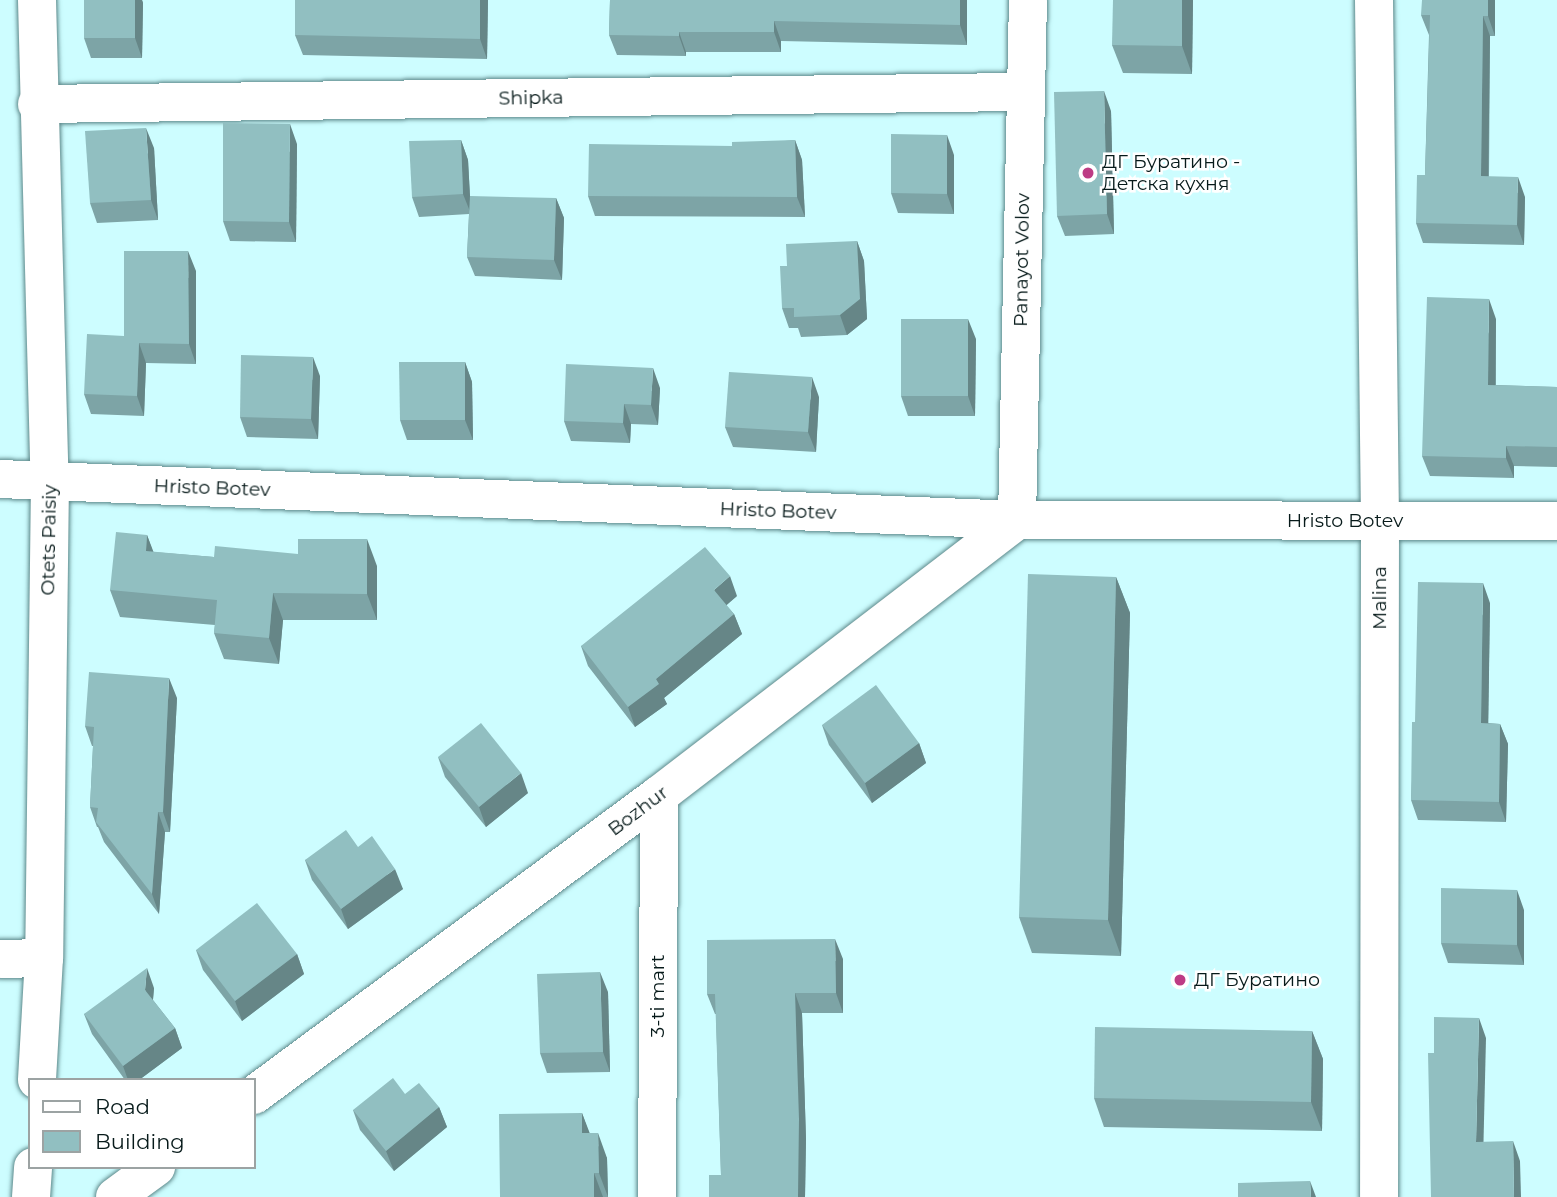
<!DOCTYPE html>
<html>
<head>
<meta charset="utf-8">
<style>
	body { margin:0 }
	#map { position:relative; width:1557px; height:1197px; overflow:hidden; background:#cdfdff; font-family:Montserrat,sans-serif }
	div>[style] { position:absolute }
	.roads { filter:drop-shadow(0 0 2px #5c888a) drop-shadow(0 0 2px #5c888a) }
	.minor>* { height:38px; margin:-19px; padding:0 19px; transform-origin:19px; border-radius:19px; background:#fff }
	.wall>* { inset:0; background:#7da4a6 }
	.shaded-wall>* { inset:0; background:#668687 }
	.building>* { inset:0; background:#91bfc1 }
	.dots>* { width:19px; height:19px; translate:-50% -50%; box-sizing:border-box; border:4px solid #fff; border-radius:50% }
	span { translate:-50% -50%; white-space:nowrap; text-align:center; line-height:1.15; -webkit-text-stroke:5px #fff; paint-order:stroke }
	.street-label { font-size:19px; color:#071a1a }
	.poi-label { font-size:19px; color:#071a1a }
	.left { translate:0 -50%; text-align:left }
	.legend { position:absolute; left:28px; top:1078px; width:228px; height:91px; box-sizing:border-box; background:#fff; border:2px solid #9ca3a3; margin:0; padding:9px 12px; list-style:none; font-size:21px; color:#071a1a }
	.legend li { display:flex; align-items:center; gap:14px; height:35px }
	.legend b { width:35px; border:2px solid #9ca3a3 }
</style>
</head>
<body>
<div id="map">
	<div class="roads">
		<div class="minor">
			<i style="left:37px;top:0;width:481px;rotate:88.5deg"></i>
			<i style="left:50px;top:481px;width:477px;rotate:90.7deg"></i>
			<i style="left:44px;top:958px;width:122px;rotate:93.3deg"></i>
			<i style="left:1374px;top:0;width:521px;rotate:89.34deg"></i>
			<i style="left:1380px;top:521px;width:676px;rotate:90.08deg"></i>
			<i style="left:37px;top:104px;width:988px;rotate:-0.7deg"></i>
			<i style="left:0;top:479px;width:1018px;rotate:2.31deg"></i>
			<i style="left:1017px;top:520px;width:540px;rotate:0.11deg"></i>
			<i style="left:0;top:959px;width:44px;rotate:-1.3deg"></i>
			<i style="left:254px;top:1095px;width:504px;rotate:-36.53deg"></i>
			<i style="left:659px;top:795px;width:451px;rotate:-37.5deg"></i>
			<i style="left:1017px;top:520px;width:520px;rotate:-88.79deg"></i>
			<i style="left:31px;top:1197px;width:30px;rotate:-86deg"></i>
			<i style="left:115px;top:1197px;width:51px;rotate:-36.2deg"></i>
			<i style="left:657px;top:1197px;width:402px;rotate:-89.7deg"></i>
		</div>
	</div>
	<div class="wall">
		<i style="clip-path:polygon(84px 0,142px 0,143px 3px,142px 58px,91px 58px,84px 38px)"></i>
		<i style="clip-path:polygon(488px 0,487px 59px,303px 55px,295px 35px)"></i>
		<i style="clip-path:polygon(610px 0,967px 0,967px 45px,781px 41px,781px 52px,686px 52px,686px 56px,617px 55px,609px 35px)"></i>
		<i style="clip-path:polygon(1193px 0,1192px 74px,1123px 73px,1112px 45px)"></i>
		<i style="clip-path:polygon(1495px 0,1495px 36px,1490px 36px,1489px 177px,1525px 197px,1524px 245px,1423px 243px,1416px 223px,1425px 175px,1429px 35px,1421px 15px)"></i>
		<i style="clip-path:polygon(1111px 111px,1114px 234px,1065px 236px,1057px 216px)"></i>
		<i style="clip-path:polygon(461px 140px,468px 160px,470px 198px,556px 198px,564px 218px,562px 280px,475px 276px,467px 257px,469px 214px,419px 217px,412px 197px)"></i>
		<i style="clip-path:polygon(795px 140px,802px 160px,805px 217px,595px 216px,588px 196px,732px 146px)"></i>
		<i style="clip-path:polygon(297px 144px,296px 242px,230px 241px,223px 221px)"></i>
		<i style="clip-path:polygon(154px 148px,158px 220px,97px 223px,90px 203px)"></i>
		<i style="clip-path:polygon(954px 155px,954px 214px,898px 213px,891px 193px)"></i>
		<i style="clip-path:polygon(857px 241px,864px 261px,867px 319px,847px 335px,801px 337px,798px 328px,789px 328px,782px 308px,787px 266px)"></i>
		<i style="clip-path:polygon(196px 271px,196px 364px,146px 363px,144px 416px,91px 414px,84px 394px,124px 336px)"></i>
		<i style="clip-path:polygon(1496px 319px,1496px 385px,1557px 387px,1557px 467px,1514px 466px,1514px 478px,1430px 476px,1422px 456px)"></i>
		<i style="clip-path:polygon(976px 339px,975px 416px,908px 416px,901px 396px)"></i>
		<i style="clip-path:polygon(465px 362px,472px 382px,473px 440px,407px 440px,400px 420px)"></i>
		<i style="clip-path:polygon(320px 376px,318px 439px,247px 437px,240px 417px)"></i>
		<i style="clip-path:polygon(660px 388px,658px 425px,631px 424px,630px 443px,571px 441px,564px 421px)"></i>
		<i style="clip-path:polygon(819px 397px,816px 452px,733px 447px,725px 427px)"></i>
		<i style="clip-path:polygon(147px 535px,153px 552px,214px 557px,377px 566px,377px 620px,283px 620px,279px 664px,224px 659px,214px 633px,215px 625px,120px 617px,110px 590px)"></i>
		<i style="clip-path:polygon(1116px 577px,1130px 613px,1121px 956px,1032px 953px,1019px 917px)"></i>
		<i style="clip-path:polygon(737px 596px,726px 605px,734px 614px,742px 634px,664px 698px,667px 704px,635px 727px,588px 666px,581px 646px)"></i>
		<i style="clip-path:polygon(1490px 603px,1488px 723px,1500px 724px,1508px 744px,1506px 822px,1418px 820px,1411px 800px,1415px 722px)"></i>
		<i style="clip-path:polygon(177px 698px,170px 832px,165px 832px,159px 914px,104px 842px,98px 827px,97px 827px,90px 807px,93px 746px,92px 746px,85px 726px)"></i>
		<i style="clip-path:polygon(822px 725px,919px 743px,926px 763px,872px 803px,829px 745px)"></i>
		<i style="clip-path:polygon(438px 757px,528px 793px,486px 827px,445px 777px)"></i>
		<i style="clip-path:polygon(358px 847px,403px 889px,348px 929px,312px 880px,305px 860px)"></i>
		<i style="clip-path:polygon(1524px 910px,1524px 965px,1448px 963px,1441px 943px)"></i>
		<i style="clip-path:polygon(196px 950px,297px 954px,304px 974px,242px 1021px,203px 970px)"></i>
		<i style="clip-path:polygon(843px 959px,843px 1013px,802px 1013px,806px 1139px,805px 1197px,709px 1197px,721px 1175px,716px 1014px,715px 1014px,707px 994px)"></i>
		<i style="clip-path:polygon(154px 988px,153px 1000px,175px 1028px,182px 1048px,139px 1080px,125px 1080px,92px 1034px,84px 1014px)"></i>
		<i style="clip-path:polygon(608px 992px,610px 1072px,547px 1073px,540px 1053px)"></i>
		<i style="clip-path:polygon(1312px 1031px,1323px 1059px,1322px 1131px,1104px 1127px,1094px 1098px)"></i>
		<i style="clip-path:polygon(439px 1107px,447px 1127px,394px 1171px,360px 1130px,353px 1110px)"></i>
		<i style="clip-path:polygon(582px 1113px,589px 1133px,607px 1158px,608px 1197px,500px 1197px)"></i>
	</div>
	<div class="shaded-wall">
		<i style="clip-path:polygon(135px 0,142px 0,143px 3px,142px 58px,135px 38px)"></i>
		<i style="clip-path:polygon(480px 0,488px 0,487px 59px,480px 39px)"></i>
		<i style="clip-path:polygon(960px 0,967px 0,967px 45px,960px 25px)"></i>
		<i style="clip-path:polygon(1182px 0,1193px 0,1192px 74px,1182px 46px)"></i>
		<i style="clip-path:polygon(1488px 0,1495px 0,1495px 36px,1488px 16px)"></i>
		<i style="clip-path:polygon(1483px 16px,1490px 36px,1488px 196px,1481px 176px)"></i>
		<i style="clip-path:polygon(774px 21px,781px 41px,781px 52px,774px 32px)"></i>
		<i style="clip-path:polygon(679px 32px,686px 52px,686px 56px,679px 36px)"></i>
		<i style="clip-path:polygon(1104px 91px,1111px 111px,1114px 234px,1107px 214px)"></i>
		<i style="clip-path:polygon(290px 124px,297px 144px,296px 242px,289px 222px)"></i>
		<i style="clip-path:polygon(146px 128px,154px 148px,158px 220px,151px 200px)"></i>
		<i style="clip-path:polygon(947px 135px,954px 155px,954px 214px,947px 194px)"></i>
		<i style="clip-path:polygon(461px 140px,468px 160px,471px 214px,463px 194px)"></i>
		<i style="clip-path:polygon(795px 140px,802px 160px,805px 217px,797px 197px)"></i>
		<i style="clip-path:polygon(1518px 177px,1525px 197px,1524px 245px,1517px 225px)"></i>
		<i style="clip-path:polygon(556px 198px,564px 218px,562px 280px,554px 260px)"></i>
		<i style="clip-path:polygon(857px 241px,864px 261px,867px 319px,847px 335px,840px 315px)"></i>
		<i style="clip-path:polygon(188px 251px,196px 271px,196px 364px,189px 344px)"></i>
		<i style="clip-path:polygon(1489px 299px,1496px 319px,1495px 405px,1488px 385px)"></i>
		<i style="clip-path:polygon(968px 319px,976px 339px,975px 416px,968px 396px)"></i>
		<i style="clip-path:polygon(139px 343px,146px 363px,144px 416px,137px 396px)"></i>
		<i style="clip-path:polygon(313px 357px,320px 376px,318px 439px,311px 419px)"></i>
		<i style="clip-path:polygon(465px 362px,472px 382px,473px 440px,465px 420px)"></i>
		<i style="clip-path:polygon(653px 368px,660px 388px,658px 425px,651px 405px)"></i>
		<i style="clip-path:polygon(812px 377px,819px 397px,816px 452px,808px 432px)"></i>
		<i style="clip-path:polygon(624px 404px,631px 424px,630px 443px,623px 423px)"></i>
		<i style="clip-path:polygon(1506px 446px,1514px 466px,1514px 478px,1506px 458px)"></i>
		<i style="clip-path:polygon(147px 535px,157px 561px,146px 551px)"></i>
		<i style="clip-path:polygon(367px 539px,377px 566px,377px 620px,367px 594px)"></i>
		<i style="clip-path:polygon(730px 576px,737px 596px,721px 610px,714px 590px)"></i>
		<i style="clip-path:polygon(1116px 577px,1130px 613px,1121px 956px,1108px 920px)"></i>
		<i style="clip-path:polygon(1483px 583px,1490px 603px,1488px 743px,1481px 723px)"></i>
		<i style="clip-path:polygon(273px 593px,283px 620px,279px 664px,269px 638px)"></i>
		<i style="clip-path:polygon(734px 614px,742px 634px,664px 698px,667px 704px,635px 727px,628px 707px,656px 679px)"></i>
		<i style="clip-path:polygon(169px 678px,177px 698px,170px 832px,163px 812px)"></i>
		<i style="clip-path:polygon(1500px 724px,1508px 744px,1506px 822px,1499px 802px)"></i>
		<i style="clip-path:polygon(919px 743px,926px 763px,872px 803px,865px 783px)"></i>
		<i style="clip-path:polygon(521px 773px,528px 793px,486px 827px,479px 807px)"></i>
		<i style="clip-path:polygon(158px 812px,165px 832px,159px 914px,152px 894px)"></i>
		<i style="clip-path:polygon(395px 869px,403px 889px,348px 929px,341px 909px)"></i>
		<i style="clip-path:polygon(1517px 890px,1524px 910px,1524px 965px,1517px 945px)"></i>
		<i style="clip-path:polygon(835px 939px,843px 959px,843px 1013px,836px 993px)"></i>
		<i style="clip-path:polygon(297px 954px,304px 974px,242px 1021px,235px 1001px)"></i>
		<i style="clip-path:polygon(147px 968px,154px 988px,152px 1010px,145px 990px)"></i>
		<i style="clip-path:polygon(600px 972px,608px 992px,610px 1072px,603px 1052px)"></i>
		<i style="clip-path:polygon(795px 993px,802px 1013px,806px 1139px,805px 1197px,798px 1197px)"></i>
		<i style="clip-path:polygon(1479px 1018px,1486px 1038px,1483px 1162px,1476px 1142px)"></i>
		<i style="clip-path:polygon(175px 1028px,182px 1048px,139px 1080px,128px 1080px,123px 1066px)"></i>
		<i style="clip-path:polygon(1312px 1031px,1323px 1059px,1322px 1131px,1311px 1102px)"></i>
		<i style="clip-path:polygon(439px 1107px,447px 1127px,394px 1171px,386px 1151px)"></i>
		<i style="clip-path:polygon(582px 1113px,592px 1139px,582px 1133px)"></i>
		<i style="clip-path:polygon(598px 1133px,607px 1158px,608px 1197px,599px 1173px)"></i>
		<i style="clip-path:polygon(1513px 1141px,1520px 1161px,1521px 1197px,1514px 1197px)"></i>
		<i style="clip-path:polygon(594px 1173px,603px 1197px,594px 1197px)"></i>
		<i style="clip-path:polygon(1310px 1181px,1316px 1197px,1311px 1197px)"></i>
	</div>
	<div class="building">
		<i style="clip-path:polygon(84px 0,135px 0,135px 38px,84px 38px)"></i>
		<i style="clip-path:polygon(295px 0,480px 0,480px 39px,295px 35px)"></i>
		<i style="clip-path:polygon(610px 0,960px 0,960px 25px,774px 21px,774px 32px,679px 32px,679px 36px,609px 35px)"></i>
		<i style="clip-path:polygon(1113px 0,1182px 0,1182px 46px,1112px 45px)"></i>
		<i style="clip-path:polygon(1422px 0,1488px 0,1488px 16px,1483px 16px,1481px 176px,1518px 177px,1517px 225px,1416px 223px,1417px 175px,1425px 175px,1430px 15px,1421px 15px)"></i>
		<i style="clip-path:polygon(1104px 91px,1107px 214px,1057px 216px,1054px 92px)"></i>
		<i style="clip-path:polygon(223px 123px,290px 124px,289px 222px,223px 221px)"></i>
		<i style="clip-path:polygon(146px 128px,151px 200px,90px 203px,85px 131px)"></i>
		<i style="clip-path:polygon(891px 134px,947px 135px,947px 194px,891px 193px)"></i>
		<i style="clip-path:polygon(461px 140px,463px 194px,412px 197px,409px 141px)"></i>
		<i style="clip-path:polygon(795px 140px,797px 197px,588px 196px,589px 144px,732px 146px,732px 142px)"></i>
		<i style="clip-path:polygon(470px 196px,556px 198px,554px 260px,467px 257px)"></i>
		<i style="clip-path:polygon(857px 241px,860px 299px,840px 315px,794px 317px,794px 308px,782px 308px,780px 266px,787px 266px,786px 244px)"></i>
		<i style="clip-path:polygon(124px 251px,188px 251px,189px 344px,139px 343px,137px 396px,84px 394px,87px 334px,124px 336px)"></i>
		<i style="clip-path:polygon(1427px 297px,1489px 299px,1488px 385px,1557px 387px,1557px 447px,1506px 446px,1506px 458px,1422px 456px)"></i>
		<i style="clip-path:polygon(901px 319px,968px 319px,968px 396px,901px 396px)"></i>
		<i style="clip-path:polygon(241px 355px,313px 357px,311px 419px,240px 417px)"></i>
		<i style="clip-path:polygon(399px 362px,465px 362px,465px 420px,400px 420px)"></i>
		<i style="clip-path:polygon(566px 364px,653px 368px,651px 405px,624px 404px,623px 423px,564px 421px)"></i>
		<i style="clip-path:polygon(729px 372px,812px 377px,808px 432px,725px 427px)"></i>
		<i style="clip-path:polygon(116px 532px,147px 535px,146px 551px,214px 557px,215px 546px,298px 554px,298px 539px,367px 539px,367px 594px,273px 593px,269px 638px,214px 633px,217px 600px,110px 590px)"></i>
		<i style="clip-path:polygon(705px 547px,730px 576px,714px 590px,734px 614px,656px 679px,659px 684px,628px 707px,581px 646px)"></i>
		<i style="clip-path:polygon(1028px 574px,1116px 577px,1108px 920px,1019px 917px)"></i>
		<i style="clip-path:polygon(1418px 582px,1483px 583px,1481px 723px,1500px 724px,1499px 802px,1411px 800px,1412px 722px,1415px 722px)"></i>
		<i style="clip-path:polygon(89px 672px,169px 678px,163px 812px,158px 812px,152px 894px,96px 822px,98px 808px,90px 807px,94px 727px,85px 726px)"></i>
		<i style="clip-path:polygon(876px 685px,919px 743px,865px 783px,822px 725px)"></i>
		<i style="clip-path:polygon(481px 723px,521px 773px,479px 807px,438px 757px)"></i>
		<i style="clip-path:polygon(346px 830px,358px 847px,372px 836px,395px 869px,341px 909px,305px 860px)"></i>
		<i style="clip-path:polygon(1441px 888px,1517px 890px,1517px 945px,1441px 943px)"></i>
		<i style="clip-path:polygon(257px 903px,297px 954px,235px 1001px,196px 950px)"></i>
		<i style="clip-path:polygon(835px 939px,836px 993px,795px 993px,799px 1119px,798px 1197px,709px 1197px,709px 1175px,721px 1175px,715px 994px,707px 994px,707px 940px)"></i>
		<i style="clip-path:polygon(147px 968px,145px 990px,175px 1028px,123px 1066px,84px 1014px)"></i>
		<i style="clip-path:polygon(600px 972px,603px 1052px,540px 1053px,537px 974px)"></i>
		<i style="clip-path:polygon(1434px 1017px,1479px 1018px,1476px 1142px,1513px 1141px,1514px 1197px,1431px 1197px,1428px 1053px,1434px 1053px)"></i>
		<i style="clip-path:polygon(1095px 1027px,1312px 1031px,1311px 1102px,1094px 1098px)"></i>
		<i style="clip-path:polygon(393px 1078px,405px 1094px,419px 1083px,439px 1107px,386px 1151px,353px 1110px)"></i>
		<i style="clip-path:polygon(582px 1113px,582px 1133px,598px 1133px,599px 1173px,594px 1173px,594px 1197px,500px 1197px,499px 1114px)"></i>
		<i style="clip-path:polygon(1310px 1181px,1311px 1197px,1238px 1197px,1238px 1183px)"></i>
	</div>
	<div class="dots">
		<i style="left:1088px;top:173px;background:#bd3c85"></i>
		<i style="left:1180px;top:980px;background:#bd3c85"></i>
	</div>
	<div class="street-label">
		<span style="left:531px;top:98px;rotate:-1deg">Shipka</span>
		<span style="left:1022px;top:260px;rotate:-89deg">Panayot Volov</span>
		<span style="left:212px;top:488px;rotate:2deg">Hristo Botev</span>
		<span style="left:778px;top:511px;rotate:2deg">Hristo Botev</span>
		<span style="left:1345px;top:521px">Hristo Botev</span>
		<span style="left:49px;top:540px;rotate:-89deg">Otets Paisiy</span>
		<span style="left:1380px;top:598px;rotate:-90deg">Malina</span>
		<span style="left:638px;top:811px;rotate:-37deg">Bozhur</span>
		<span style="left:658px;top:996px;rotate:-90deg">3-ti mart</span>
	</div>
	<div class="poi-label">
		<span class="left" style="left:1102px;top:173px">ДГ Буратино -<br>Детска кухня</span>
		<span class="left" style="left:1194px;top:980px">ДГ Буратино</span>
	</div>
	<ul class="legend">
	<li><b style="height:9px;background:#fff"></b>Road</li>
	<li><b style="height:19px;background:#91bfc1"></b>Building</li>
	</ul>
</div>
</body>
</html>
